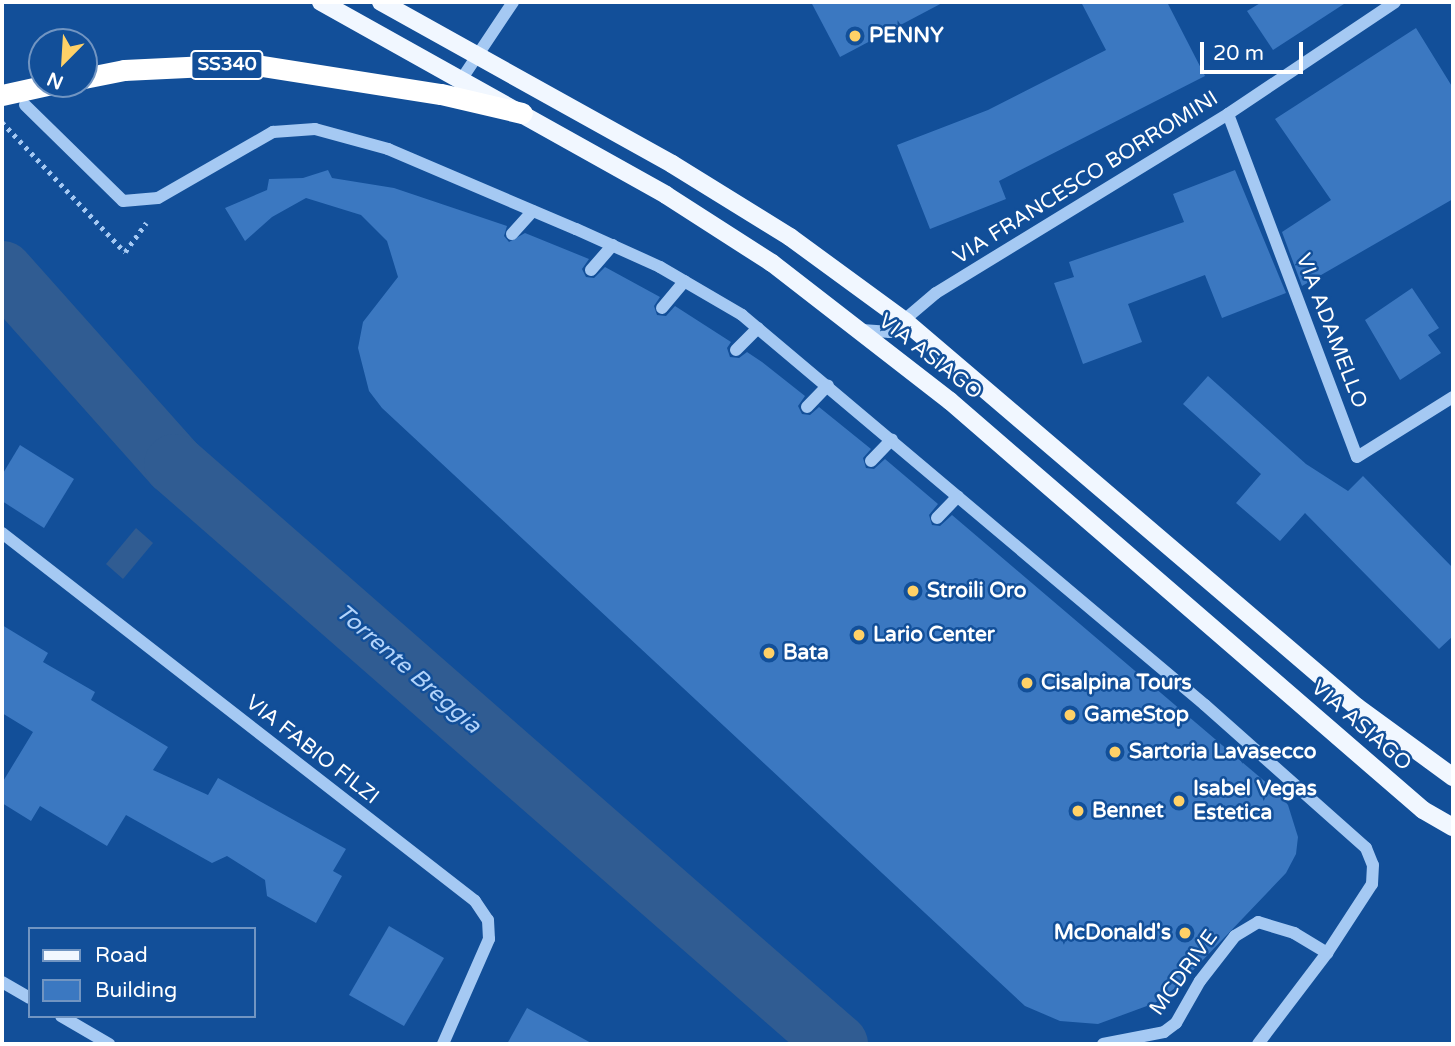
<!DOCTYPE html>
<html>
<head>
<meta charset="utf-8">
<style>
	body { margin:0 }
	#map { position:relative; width:1455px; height:1046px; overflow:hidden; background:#124f99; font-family:"Varela Round",sans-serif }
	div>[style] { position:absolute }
	.water>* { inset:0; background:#305c92 }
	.river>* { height:61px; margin:-30.5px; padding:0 30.5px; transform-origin:30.5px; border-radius:30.5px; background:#305c92 }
	.building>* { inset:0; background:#3b78c1 }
	.path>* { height:4.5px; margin-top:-2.25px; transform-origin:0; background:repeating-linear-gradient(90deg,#a5c9f3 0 3.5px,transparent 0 8.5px) }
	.minor>* { height:12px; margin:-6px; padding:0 6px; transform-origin:6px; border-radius:6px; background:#a5c9f3 }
	.major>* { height:18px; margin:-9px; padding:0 9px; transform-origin:9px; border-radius:9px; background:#f1f7ff }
	.highway>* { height:21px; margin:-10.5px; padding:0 10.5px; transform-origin:10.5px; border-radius:10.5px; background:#fff }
	.highway-bridge>* { height:21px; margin:-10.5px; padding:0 10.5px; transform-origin:10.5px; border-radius:10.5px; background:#fff }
	.dots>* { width:19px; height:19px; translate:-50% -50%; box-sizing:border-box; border:4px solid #124f99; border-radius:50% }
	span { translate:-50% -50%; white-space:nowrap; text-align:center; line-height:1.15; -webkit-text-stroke:5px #124f99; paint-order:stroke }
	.shield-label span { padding:2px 5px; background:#124f99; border:2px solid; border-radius:5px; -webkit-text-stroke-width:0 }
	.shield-label { font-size:19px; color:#fff; font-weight:700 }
	.poi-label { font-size:21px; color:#fff; font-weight:700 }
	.left { translate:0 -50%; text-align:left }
	.right { translate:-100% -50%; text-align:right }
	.street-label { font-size:21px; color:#fff }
	.water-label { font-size:23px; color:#b2d3fa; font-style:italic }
	.frame { position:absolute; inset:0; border:4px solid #fff; pointer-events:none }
	.legend { position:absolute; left:28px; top:927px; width:228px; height:91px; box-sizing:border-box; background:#124f99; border:2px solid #7195c2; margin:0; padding:9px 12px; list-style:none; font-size:21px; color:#fff }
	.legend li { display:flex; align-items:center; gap:14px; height:35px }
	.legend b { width:35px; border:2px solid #7195c2 }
	.north { position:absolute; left:28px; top:28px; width:70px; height:70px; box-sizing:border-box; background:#124f99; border:2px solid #7195c2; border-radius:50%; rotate:204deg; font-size:19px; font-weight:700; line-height:28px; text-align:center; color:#fff }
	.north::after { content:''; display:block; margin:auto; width:24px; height:32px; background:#ffd167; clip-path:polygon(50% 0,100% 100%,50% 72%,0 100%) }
	.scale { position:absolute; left:1200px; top:42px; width:103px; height:32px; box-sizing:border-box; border:4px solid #fff; border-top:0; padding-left:9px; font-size:21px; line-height:24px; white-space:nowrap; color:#fff; -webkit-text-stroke:5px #124f99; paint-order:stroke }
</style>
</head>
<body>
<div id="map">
	<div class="water">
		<i style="clip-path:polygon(136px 528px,153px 543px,123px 579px,106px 564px)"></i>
	</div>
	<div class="river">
		<i style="left:2px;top:271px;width:259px;rotate:48.3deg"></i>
		<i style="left:174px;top:464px;width:881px;rotate:41.18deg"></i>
	</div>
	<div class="building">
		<i style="clip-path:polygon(811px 2px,944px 2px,840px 57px)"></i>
		<i style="clip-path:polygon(1081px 2px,1167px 2px,1205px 76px,999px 181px,1006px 199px,930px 229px,897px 145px,988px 110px,1106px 50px)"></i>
		<i style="clip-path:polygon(1262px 2px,1347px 2px,1273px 50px,1247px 11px)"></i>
		<i style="clip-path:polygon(1416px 28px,1453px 88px,1453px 199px,1302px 286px,1282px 232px,1331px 200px,1275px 119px)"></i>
		<i style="clip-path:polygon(328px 170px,332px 178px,394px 188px,507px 226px,504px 236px,509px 242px,525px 233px,589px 259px,582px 269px,586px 277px,594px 278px,605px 267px,660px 297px,654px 306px,657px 315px,666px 316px,675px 306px,731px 342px,727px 348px,730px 357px,739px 358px,747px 352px,762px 362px,805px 396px,798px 406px,802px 414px,810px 415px,819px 407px,871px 449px,863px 458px,866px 468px,874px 469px,885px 459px,938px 504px,929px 515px,932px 525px,940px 526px,952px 515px,1276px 791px,1288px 805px,1298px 837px,1296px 854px,1286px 873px,1179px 985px,1155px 1003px,1098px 1024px,1060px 1021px,1025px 1006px,382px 408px,369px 391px,358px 348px,363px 322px,398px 277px,387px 241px,361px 215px,306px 198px,272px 217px,245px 241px,225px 208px,267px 190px,269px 179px,303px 178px)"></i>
		<i style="clip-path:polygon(1235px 170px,1286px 293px,1222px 318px,1205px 275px,1128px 304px,1142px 342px,1083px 364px,1054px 283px,1074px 277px,1069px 262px,1184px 222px,1173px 194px)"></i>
		<i style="clip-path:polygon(1412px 288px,1439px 328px,1428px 335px,1441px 353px,1400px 380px,1365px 320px)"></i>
		<i style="clip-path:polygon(1208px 376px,1306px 464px,1348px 491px,1363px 476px,1453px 568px,1453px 636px,1439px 649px,1305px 513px,1280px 541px,1236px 503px,1261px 474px,1183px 404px)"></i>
		<i style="clip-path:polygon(20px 445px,74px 479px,44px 528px,2px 501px,2px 475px)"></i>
		<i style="clip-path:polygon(2px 625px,48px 653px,43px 662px,95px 692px,91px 700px,168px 747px,153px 770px,208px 795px,218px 778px,346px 849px,333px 871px,342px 876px,316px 923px,267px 896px,265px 880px,227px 856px,212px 863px,126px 815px,107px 846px,40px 806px,31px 821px,2px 803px,2px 783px,33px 732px,2px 713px)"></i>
		<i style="clip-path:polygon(389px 926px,444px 958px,404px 1026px,349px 995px)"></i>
		<i style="clip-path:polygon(527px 1008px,593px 1044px,507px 1044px)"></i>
	</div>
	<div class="path">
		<i style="left:2px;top:122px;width:179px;rotate:46.6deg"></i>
		<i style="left:125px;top:252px;width:36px;rotate:-54deg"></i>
	</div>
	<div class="minor">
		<i style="left:461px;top:80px;width:94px;rotate:-56.3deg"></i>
		<i style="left:25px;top:105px;width:137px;rotate:44.4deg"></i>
		<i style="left:123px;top:201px;width:35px;rotate:-5deg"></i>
		<i style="left:158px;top:198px;width:133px;rotate:-29.9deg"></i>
		<i style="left:273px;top:132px;width:42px;rotate:-4.1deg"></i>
		<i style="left:315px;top:129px;width:76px;rotate:15.3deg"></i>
		<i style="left:388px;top:149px;width:204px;rotate:23.1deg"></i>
		<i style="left:576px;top:229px;width:92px;rotate:24.3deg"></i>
		<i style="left:660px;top:267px;width:95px;rotate:30.3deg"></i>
		<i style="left:742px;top:315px;width:605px;rotate:40.11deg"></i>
		<i style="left:1205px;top:705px;width:215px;rotate:41.6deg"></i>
		<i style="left:1366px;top:848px;width:18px;rotate:68deg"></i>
		<i style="left:1373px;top:865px;width:19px;rotate:93deg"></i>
		<i style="left:1372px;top:884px;width:82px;rotate:123.1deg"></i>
		<i style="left:1327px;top:953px;width:114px;rotate:127.2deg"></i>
		<i style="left:1228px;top:114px;width:366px;rotate:69.4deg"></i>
		<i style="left:1357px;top:457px;width:113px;rotate:-32deg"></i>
		<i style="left:512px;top:234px;width:31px;rotate:-48deg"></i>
		<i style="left:591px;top:270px;width:33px;rotate:-49deg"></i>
		<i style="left:662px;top:308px;width:35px;rotate:-50deg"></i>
		<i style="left:862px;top:330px;width:28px;rotate:4deg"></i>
		<i style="left:890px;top:332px;width:60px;rotate:-40.3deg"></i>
		<i style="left:936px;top:293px;width:342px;rotate:-31.5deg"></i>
		<i style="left:1228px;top:114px;width:201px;rotate:-33.8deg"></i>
		<i style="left:736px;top:350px;width:31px;rotate:-45deg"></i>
		<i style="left:807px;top:407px;width:30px;rotate:-46deg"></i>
		<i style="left:871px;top:461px;width:30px;rotate:-46deg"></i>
		<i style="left:937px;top:518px;width:30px;rotate:-46deg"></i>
		<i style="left:2px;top:533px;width:599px;rotate:37.88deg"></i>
		<i style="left:475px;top:901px;width:23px;rotate:56deg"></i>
		<i style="left:488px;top:920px;width:19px;rotate:87deg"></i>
		<i style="left:489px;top:939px;width:115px;rotate:113.7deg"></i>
		<i style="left:2px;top:982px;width:32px;rotate:30deg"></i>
		<i style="left:61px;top:1016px;width:56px;rotate:30.3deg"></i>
		<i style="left:1103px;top:1044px;width:62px;rotate:-11.1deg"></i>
		<i style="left:1164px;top:1032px;width:15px;rotate:-37deg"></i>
		<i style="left:1176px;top:1023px;width:48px;rotate:-60.3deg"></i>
		<i style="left:1200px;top:981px;width:57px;rotate:-52.1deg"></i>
		<i style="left:1235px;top:936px;width:27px;rotate:-31deg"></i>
		<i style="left:1258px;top:922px;width:38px;rotate:17deg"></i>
		<i style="left:1294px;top:933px;width:39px;rotate:31deg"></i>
	</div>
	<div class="major">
		<i style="left:321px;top:2px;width:395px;rotate:29.2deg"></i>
		<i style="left:666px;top:195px;width:126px;rotate:32.7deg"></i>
		<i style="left:772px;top:263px;width:225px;rotate:37.8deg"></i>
		<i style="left:950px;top:401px;width:625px;rotate:40.85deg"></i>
		<i style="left:1423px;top:810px;width:34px;rotate:30deg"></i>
		<i style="left:381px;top:2px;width:333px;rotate:29.1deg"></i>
		<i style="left:672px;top:164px;width:139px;rotate:31.7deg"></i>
		<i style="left:790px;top:237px;width:144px;rotate:36.2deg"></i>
		<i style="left:906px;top:322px;width:593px;rotate:40.49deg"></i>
		<i style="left:1357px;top:707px;width:119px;rotate:36.1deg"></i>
	</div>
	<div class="highway">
		<i style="left:84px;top:78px;width:41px;rotate:-11.3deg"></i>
		<i style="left:124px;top:70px;width:125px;rotate:-2.7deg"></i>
		<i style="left:249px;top:64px;width:194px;rotate:8.9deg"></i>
		<i style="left:441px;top:94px;width:83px;rotate:13.2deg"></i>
	</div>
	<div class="highway-bridge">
		<i style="left:2px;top:95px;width:51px;rotate:-12.4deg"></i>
	</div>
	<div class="dots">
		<i style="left:855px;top:36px;background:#ffd167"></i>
		<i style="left:913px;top:591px;background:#ffd167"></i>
		<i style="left:859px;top:635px;background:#ffd167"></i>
		<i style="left:769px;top:653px;background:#ffd167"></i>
		<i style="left:1027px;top:683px;background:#ffd167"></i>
		<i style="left:1070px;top:715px;background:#ffd167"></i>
		<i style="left:1115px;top:752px;background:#ffd167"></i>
		<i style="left:1179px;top:801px;background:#ffd167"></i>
		<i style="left:1078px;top:811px;background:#ffd167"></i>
		<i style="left:1185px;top:933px;background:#ffd167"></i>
	</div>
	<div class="shield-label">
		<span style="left:227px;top:65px">SS340</span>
	</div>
	<div class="poi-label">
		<span class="left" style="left:869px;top:36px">PENNY</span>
		<span class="left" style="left:927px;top:591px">Stroili Oro</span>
		<span class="left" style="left:873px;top:635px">Lario Center</span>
		<span class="left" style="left:783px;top:653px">Bata</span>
		<span class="left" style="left:1041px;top:683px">Cisalpina Tours</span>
		<span class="left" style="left:1084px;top:715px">GameStop</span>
		<span class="left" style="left:1129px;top:752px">Sartoria Lavasecco</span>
		<span class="left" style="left:1193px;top:801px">Isabel Vegas<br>Estetica</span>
		<span class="left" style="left:1092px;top:811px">Bennet</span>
		<span class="right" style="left:1171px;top:933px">McDonald's</span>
	</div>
	<div class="street-label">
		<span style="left:1086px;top:178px;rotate:-32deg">VIA FRANCESCO BORROMINI</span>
		<span style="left:1331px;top:331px;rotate:69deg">VIA ADAMELLO</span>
		<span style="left:930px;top:357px;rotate:38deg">VIA ASIAGO</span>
		<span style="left:1361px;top:726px;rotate:41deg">VIA ASIAGO</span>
		<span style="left:312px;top:750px;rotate:38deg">VIA FABIO FILZI</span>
		<span style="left:1184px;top:973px;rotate:-54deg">MCDRIVE</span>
	</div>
	<div class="water-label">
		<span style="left:408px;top:669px;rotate:41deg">Torrente Breggia</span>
	</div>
	<div class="frame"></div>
	<ul class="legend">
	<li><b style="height:9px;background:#f1f7ff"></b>Road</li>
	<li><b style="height:19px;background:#3b78c1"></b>Building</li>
	</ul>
	<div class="north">N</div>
	<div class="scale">20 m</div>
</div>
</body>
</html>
